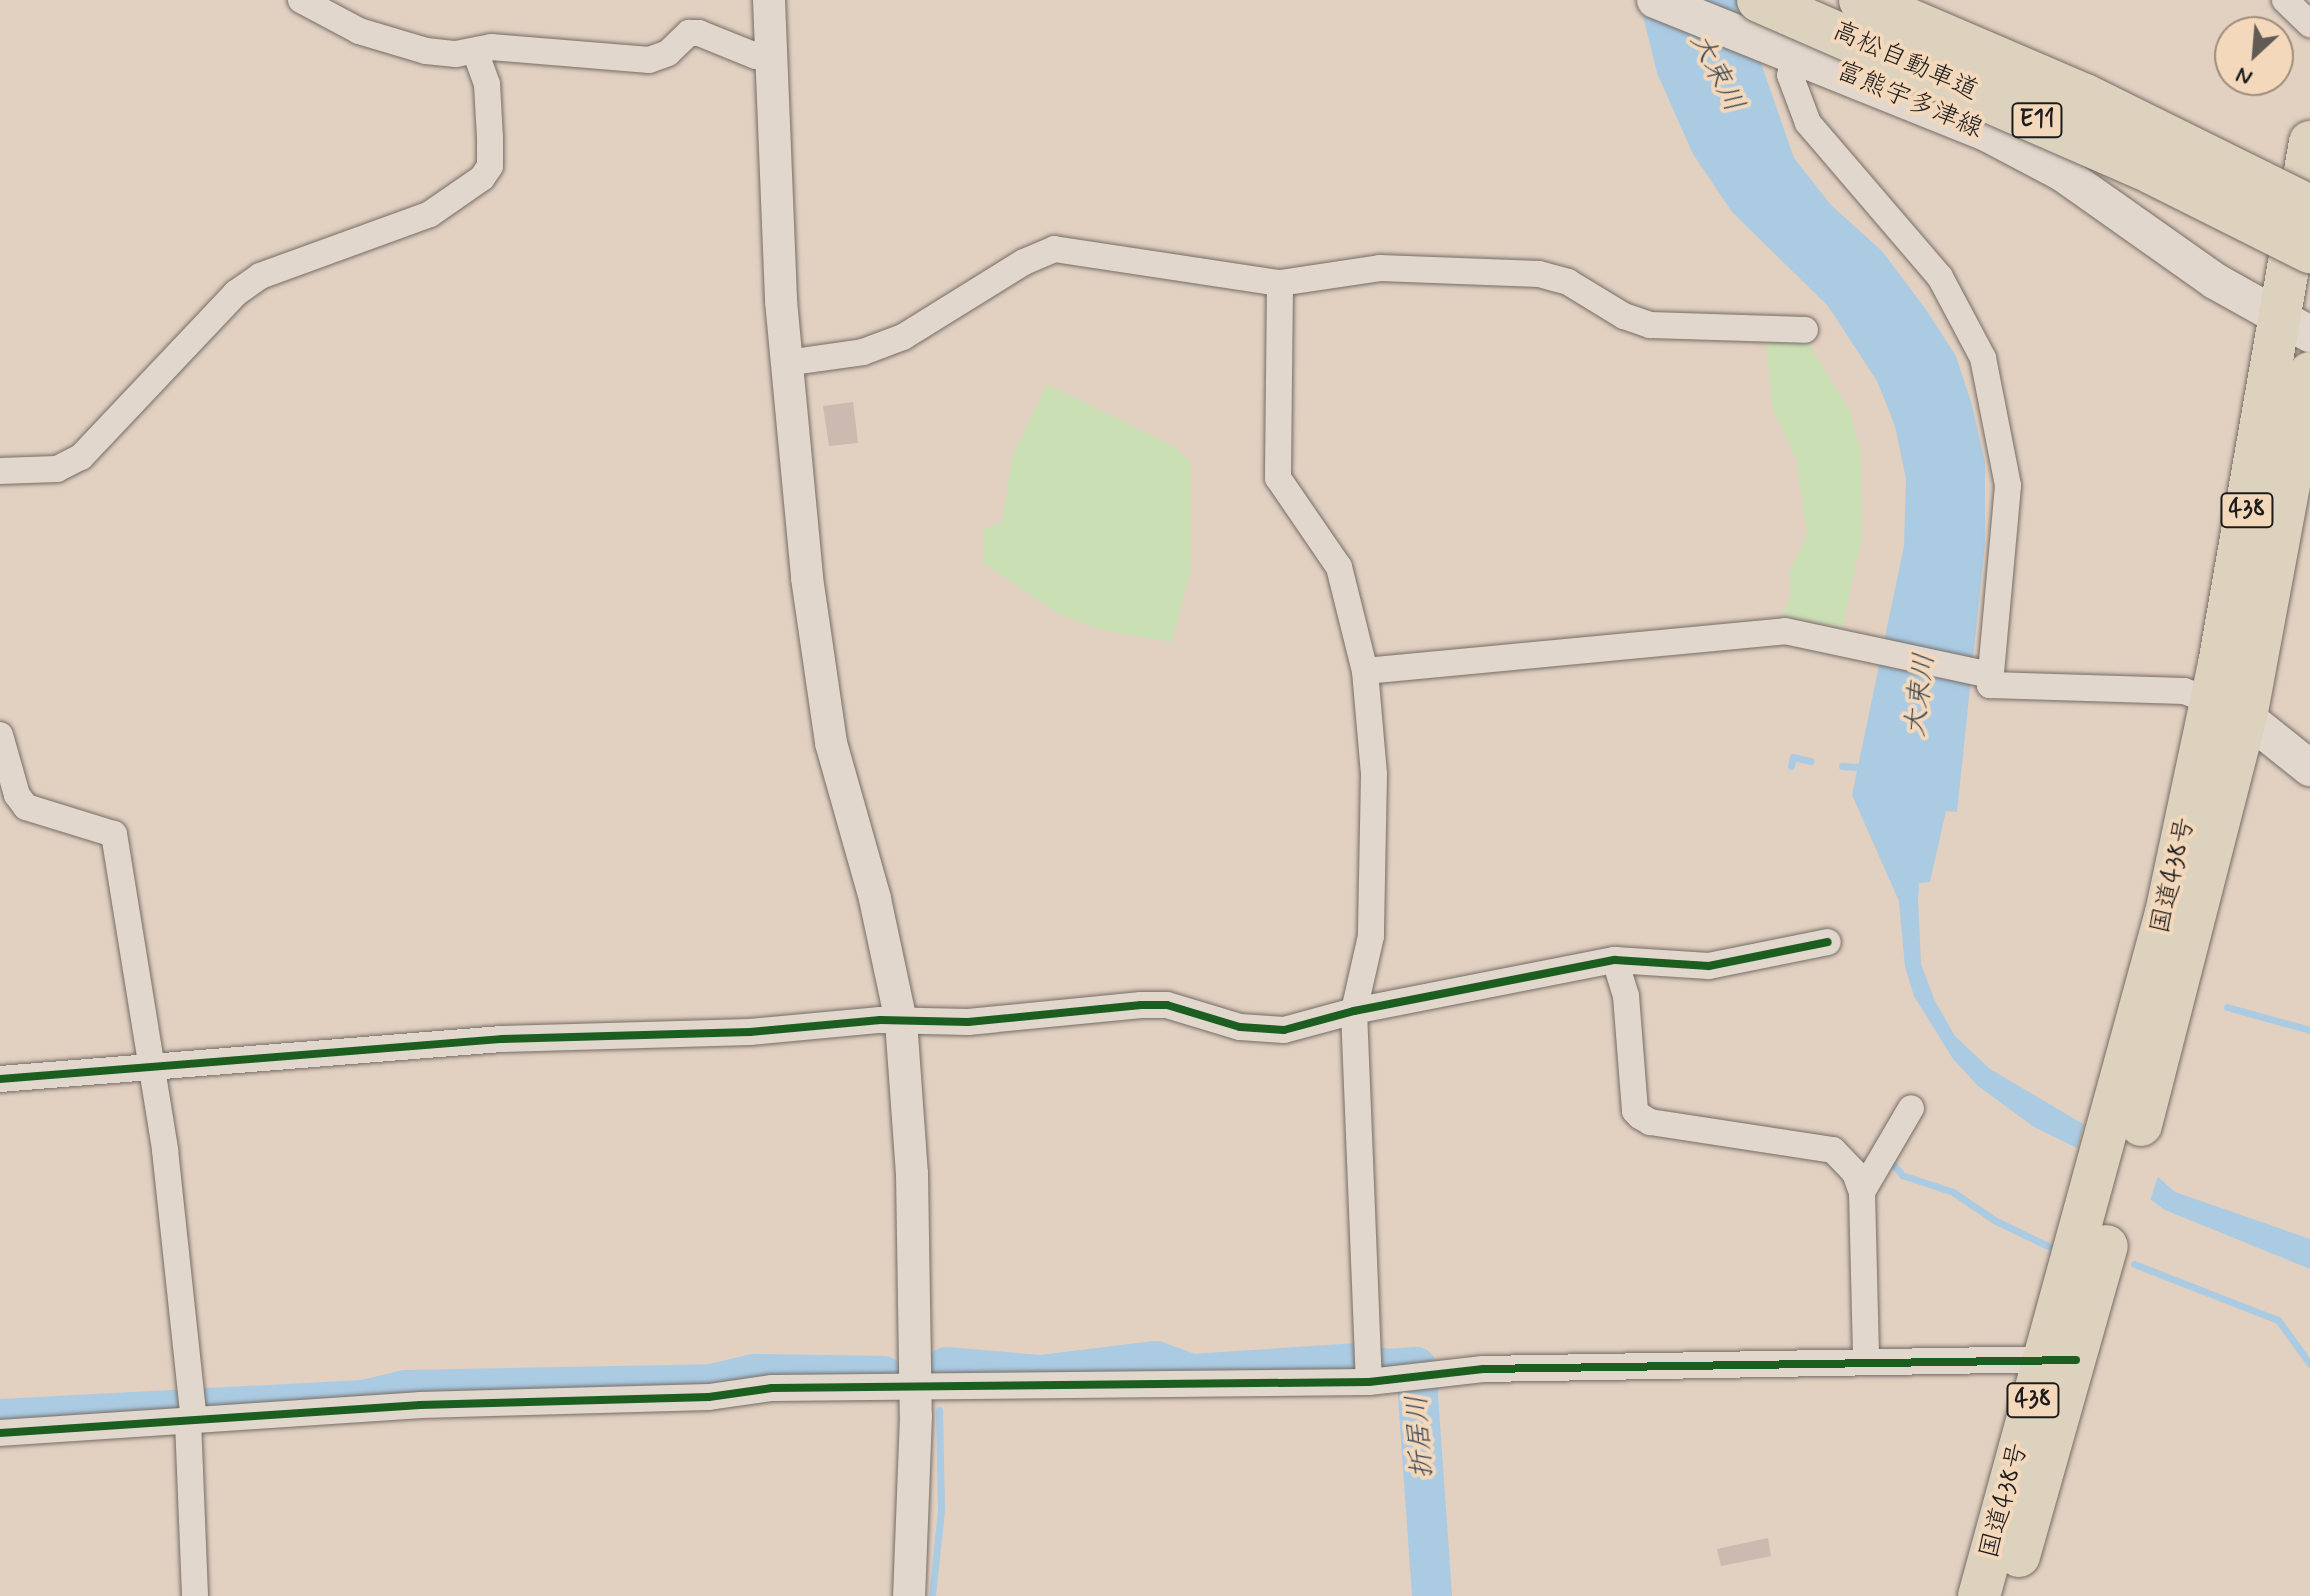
<!DOCTYPE html>
<html>
<head>
<meta charset="utf-8">
<style>
	body { margin:0 }
	#map { position:relative; width:2310px; height:1596px; overflow:hidden; background:#e2d0c1; font-family:Mynerve,"Klee One",sans-serif }
	div>[style] { position:absolute }
	.green>* { inset:0; background:#cbdfb5 }
	.water>* { inset:0; background:#abcbe3 }
	.pier>* { inset:0; background:#e2d0c1 }
	.stream>* { height:7px; margin:-3.5px; padding:0 3.5px; transform-origin:3.5px; border-radius:3.5px; background:#abcbe3 }
	.river>* { height:40px; margin:-20px; padding:0 20px; transform-origin:20px; border-radius:20px; background:#abcbe3 }
	.building>* { inset:0; background:#ccb9af }
	.roads { filter:drop-shadow(0 0 2px #756d66) drop-shadow(0 0 2px #756d66) }
	.minor>* { height:26px; margin:-13px; padding:0 13px; transform-origin:13px; border-radius:13px; background:#e1d7cc }
	.tertiary>* { height:32px; margin:-16px; padding:0 16px; transform-origin:16px; border-radius:16px; background:#e1d7cc }
	.secondary>* { height:36px; margin:-18px; padding:0 18px; transform-origin:18px; border-radius:18px; background:#e1d7cc }
	.trunk>* { height:42px; margin:-21px; padding:0 21px; transform-origin:21px; border-radius:21px; background:#ddd2be }
	.bridges { filter:drop-shadow(0 0 2px #756d66) drop-shadow(0 0 2px #756d66) }
	.motorway-bridge>* { height:44px; margin:-22px; padding:0 22px; transform-origin:22px; border-radius:22px; background:#ddd2be }
	.cycleway>* { height:8px; margin:-4px; padding:0 4px; transform-origin:4px; border-radius:4px; background:#1b5e20 }
	span { translate:-50% -50%; white-space:nowrap; text-align:center; line-height:1.15; -webkit-text-stroke:8px #f4d8bb; paint-order:stroke }
	.shield-label span { padding:2px 6px; background:#f4d8bb; border:2px solid; border-radius:6px; -webkit-text-stroke-width:0 }
	.shield-label { font-size:24px; color:#1c1c1c; font-weight:700 }
	.street-label { font-size:26px; color:#1c1c1c }
	.water-label { font-size:28px; color:#3a4752; font-style:italic }
	.north { position:absolute; left:2214px; top:16px; width:80px; height:80px; box-sizing:border-box; background:#f4d8bb; border:2px solid #9e8d7b; border-radius:50%; rotate:206deg; font-size:22px; font-weight:700; line-height:32px; text-align:center; color:#1c1c1c }
	.north::after { content:''; display:block; margin:auto; width:28px; height:36px; background:#615b56; clip-path:polygon(50% 0,100% 100%,50% 72%,0 100%) }
</style>
</head>
<body>
<div id="map">
	<div class="green">
		<i style="clip-path:polygon(1765px 334px,1806px 339px,1850px 411px,1861px 453px,1862px 536px,1843px 627px,1783px 616px,1791px 592px,1789px 574px,1807px 533px,1796px 458px,1773px 410px)"></i>
		<i style="clip-path:polygon(1047px 384px,1177px 448px,1191px 463px,1191px 570px,1172px 642px,1104px 631px,1057px 613px,984px 563px,984px 528px,1002px 522px,1012px 457px)"></i>
	</div>
	<div class="water">
		<i style="clip-path:polygon(1639px 0,1739px 0,1794px 158px,1831px 205px,1882px 251px,1927px 311px,1956px 356px,1971px 402px,1985px 462px,1985px 544px,1957px 812px,1946px 811px,1930px 882px,1919px 883px,1918px 900px,1921px 964px,1935px 1001px,1955px 1036px,1990px 1069px,2127px 1150px,2175px 1192px,2310px 1239px,2310px 1269px,2165px 1210px,2079px 1149px,2034px 1127px,1978px 1086px,1953px 1059px,1914px 996px,1905px 967px,1899px 901px,1852px 795px,1904px 546px,1906px 479px,1895px 426px,1877px 381px,1828px 306px,1732px 212px,1693px 154px,1657px 73px)"></i>
	</div>
	<div class="pier">
		<i style="clip-path:polygon(2085px 1120px,2130px 1147px,2159px 1173px,2149px 1204px,2076px 1152px)"></i>
	</div>
	<div class="stream">
		<i style="left:1791px;top:766px;width:9px;rotate:-77deg"></i>
		<i style="left:1793px;top:757px;width:18px;rotate:13deg"></i>
		<i style="left:1842px;top:766px;width:16px;rotate:4deg"></i>
		<i style="left:2227px;top:1007px;width:86px;rotate:15.5deg"></i>
		<i style="left:1894px;top:1165px;width:13px;rotate:51deg"></i>
		<i style="left:1902px;top:1175px;width:54px;rotate:18.4deg"></i>
		<i style="left:1953px;top:1192px;width:50px;rotate:34.3deg"></i>
		<i style="left:1994px;top:1220px;width:60px;rotate:25.7deg"></i>
		<i style="left:2134px;top:1264px;width:155px;rotate:21.3deg"></i>
		<i style="left:2278px;top:1320px;width:54px;rotate:54deg"></i>
		<i style="left:932px;top:1596px;width:86px;rotate:-84deg"></i>
		<i style="left:941px;top:1510px;width:100px;rotate:-91.1deg"></i>
	</div>
	<div class="river">
		<i style="left:946px;top:1367px;width:94px;rotate:4.9deg"></i>
		<i style="left:1040px;top:1375px;width:117px;rotate:-6.9deg"></i>
		<i style="left:1156px;top:1361px;width:38px;rotate:20deg"></i>
		<i style="left:1192px;top:1374px;width:167px;rotate:-3.8deg"></i>
		<i style="left:1359px;top:1363px;width:29px;rotate:12deg"></i>
		<i style="left:1387px;top:1369px;width:29px;rotate:-4deg"></i>
		<i style="left:1416px;top:1367px;width:230px;rotate:86deg"></i>
		<i style="left:0;top:1419px;width:364px;rotate:-3deg"></i>
		<i style="left:364px;top:1400px;width:43px;rotate:-13.4deg"></i>
		<i style="left:406px;top:1390px;width:306px;rotate:-1.1deg"></i>
		<i style="left:712px;top:1384px;width:43px;rotate:-13.4deg"></i>
		<i style="left:754px;top:1374px;width:130px;rotate:0.9deg"></i>
	</div>
	<div class="building">
		<i style="clip-path:polygon(853px 402px,858px 443px,829px 446px,823px 406px)"></i>
		<i style="clip-path:polygon(1768px 1538px,1771px 1556px,1721px 1566px,1717px 1549px)"></i>
	</div>
	<div class="roads">
		<div class="minor">
			<i style="left:301px;top:0;width:66px;rotate:28.1deg"></i>
			<i style="left:359px;top:31px;width:70px;rotate:16.6deg"></i>
			<i style="left:426px;top:51px;width:30px;rotate:6deg"></i>
			<i style="left:456px;top:54px;width:36px;rotate:-11deg"></i>
			<i style="left:491px;top:47px;width:159px;rotate:4.7deg"></i>
			<i style="left:649px;top:60px;width:20px;rotate:-20deg"></i>
			<i style="left:668px;top:53px;width:29px;rotate:-44deg"></i>
			<i style="left:689px;top:33px;width:10px"></i>
			<i style="left:699px;top:33px;width:61px;rotate:22deg"></i>
			<i style="left:756px;top:56px;width:16px"></i>
			<i style="left:2285px;top:0;width:35px;rotate:44deg"></i>
			<i style="left:1797px;top:54px;width:22px;rotate:108deg"></i>
			<i style="left:1790px;top:75px;width:51px;rotate:69.4deg"></i>
			<i style="left:1808px;top:123px;width:203px;rotate:49.4deg"></i>
			<i style="left:1940px;top:277px;width:92px;rotate:62deg"></i>
			<i style="left:1983px;top:358px;width:130px;rotate:78.9deg"></i>
			<i style="left:2008px;top:486px;width:200px;rotate:95.2deg"></i>
			<i style="left:1990px;top:685px;width:194px;rotate:1.8deg"></i>
			<i style="left:2184px;top:691px;width:29px;rotate:20deg"></i>
			<i style="left:1280px;top:283px;width:195px;rotate:90.6deg"></i>
			<i style="left:1278px;top:478px;width:108px;rotate:55.6deg"></i>
			<i style="left:1339px;top:567px;width:107px;rotate:76deg"></i>
			<i style="left:1365px;top:671px;width:103px;rotate:85deg"></i>
			<i style="left:1374px;top:774px;width:162px;rotate:91.1deg"></i>
			<i style="left:1371px;top:936px;width:77px;rotate:102.8deg"></i>
			<i style="left:1354px;top:1011px;width:371px;rotate:87.7deg"></i>
			<i style="left:786px;top:363px;width:78px;rotate:-8.1deg"></i>
			<i style="left:863px;top:352px;width:43px;rotate:-20.6deg"></i>
			<i style="left:903px;top:337px;width:142px;rotate:-31.8deg"></i>
			<i style="left:1024px;top:262px;width:33px;rotate:-23deg"></i>
			<i style="left:1054px;top:249px;width:229px;rotate:8.6deg"></i>
			<i style="left:1280px;top:283px;width:101px;rotate:-8.5deg"></i>
			<i style="left:1380px;top:268px;width:159px;rotate:2.2deg"></i>
			<i style="left:1539px;top:274px;width:30px;rotate:15deg"></i>
			<i style="left:1568px;top:282px;width:66px;rotate:31.3deg"></i>
			<i style="left:1624px;top:316px;width:28px;rotate:19deg"></i>
			<i style="left:1650px;top:325px;width:155px;rotate:1.8deg"></i>
			<i style="left:0;top:471px;width:57px;rotate:-2deg"></i>
			<i style="left:57px;top:469px;width:27px;rotate:-27deg"></i>
			<i style="left:81px;top:457px;width:226px;rotate:-46.6deg"></i>
			<i style="left:236px;top:293px;width:29px;rotate:-35deg"></i>
			<i style="left:260px;top:276px;width:181px;rotate:-20deg"></i>
			<i style="left:430px;top:214px;width:63px;rotate:-34.7deg"></i>
			<i style="left:482px;top:178px;width:14px;rotate:-56deg"></i>
			<i style="left:490px;top:166px;width:28px;rotate:-90deg"></i>
			<i style="left:490px;top:138px;width:54px;rotate:-93.2deg"></i>
			<i style="left:487px;top:84px;width:35px;rotate:-110deg"></i>
			<i style="left:1365px;top:671px;width:422px;rotate:-5.4deg"></i>
			<i style="left:1785px;top:631px;width:211px;rotate:12.1deg"></i>
			<i style="left:0;top:735px;width:62px;rotate:74.2deg"></i>
			<i style="left:17px;top:795px;width:15px;rotate:53deg"></i>
			<i style="left:26px;top:807px;width:92px;rotate:17.1deg"></i>
			<i style="left:114px;top:834px;width:320px;rotate:80.8deg"></i>
			<i style="left:165px;top:1150px;width:272px;rotate:83.9deg"></i>
			<i style="left:1615px;top:960px;width:38px;rotate:73deg"></i>
			<i style="left:1626px;top:996px;width:115px;rotate:85.5deg"></i>
			<i style="left:1635px;top:1111px;width:7px;rotate:45deg"></i>
			<i style="left:1640px;top:1116px;width:12px;rotate:31deg"></i>
			<i style="left:1650px;top:1122px;width:185px;rotate:8.7deg"></i>
			<i style="left:1833px;top:1150px;width:32px;rotate:46deg"></i>
			<i style="left:1855px;top:1173px;width:20px;rotate:70deg"></i>
			<i style="left:1862px;top:1192px;width:169px;rotate:88.6deg"></i>
			<i style="left:0;top:1079px;width:504px;rotate:-4.56deg"></i>
			<i style="left:502px;top:1039px;width:248px;rotate:-1.6deg"></i>
			<i style="left:750px;top:1032px;width:131px;rotate:-5.3deg"></i>
			<i style="left:880px;top:1020px;width:88px;rotate:1.3deg"></i>
			<i style="left:968px;top:1022px;width:174px;rotate:-5.6deg"></i>
			<i style="left:1141px;top:1005px;width:26px"></i>
			<i style="left:1167px;top:1005px;width:76px;rotate:16.8deg"></i>
			<i style="left:1240px;top:1027px;width:44px;rotate:3.9deg"></i>
			<i style="left:1284px;top:1030px;width:73px;rotate:-15.2deg"></i>
			<i style="left:1354px;top:1011px;width:266px;rotate:-11.1deg"></i>
			<i style="left:1615px;top:960px;width:94px;rotate:3.7deg"></i>
			<i style="left:1709px;top:966px;width:121px;rotate:-11.4deg"></i>
			<i style="left:1862px;top:1192px;width:97px;rotate:-59.7deg"></i>
			<i style="left:188px;top:1421px;width:175px;rotate:87.7deg"></i>
			<i style="left:0;top:1433px;width:421px;rotate:-3.8deg"></i>
			<i style="left:420px;top:1405px;width:289px;rotate:-1.6deg"></i>
			<i style="left:709px;top:1397px;width:64px;rotate:-8.1deg"></i>
			<i style="left:772px;top:1388px;width:597px;rotate:-0.58deg"></i>
			<i style="left:1369px;top:1382px;width:115px;rotate:-6.5deg"></i>
			<i style="left:1483px;top:1369px;width:573px;rotate:-1deg"></i>
		</div>
		<div class="tertiary">
			<i style="left:769px;top:0;width:301px;rotate:87.7deg"></i>
			<i style="left:781px;top:301px;width:278px;rotate:84.6deg"></i>
			<i style="left:807px;top:578px;width:167px;rotate:81.7deg"></i>
			<i style="left:831px;top:743px;width:162px;rotate:74.2deg"></i>
			<i style="left:875px;top:899px;width:125px;rotate:78deg"></i>
			<i style="left:901px;top:1021px;width:153px;rotate:85.9deg"></i>
			<i style="left:912px;top:1174px;width:242px;rotate:89.1deg"></i>
			<i style="left:916px;top:1416px;width:180px;rotate:92.2deg"></i>
		</div>
		<div class="secondary">
			<i style="left:1655px;top:0;width:359px;rotate:21.9deg"></i>
			<i style="left:1988px;top:134px;width:84px;rotate:27.8deg"></i>
			<i style="left:2062px;top:173px;width:187px;rotate:35.2deg"></i>
			<i style="left:2215px;top:281px;width:109px;rotate:29.2deg"></i>
			<i style="left:2224px;top:706px;width:25px;rotate:27deg"></i>
			<i style="left:2246px;top:717px;width:82px;rotate:38.6deg"></i>
		</div>
		<div class="trunk">
			<i style="left:2141px;top:1125px;width:421px;rotate:-75.6deg"></i>
			<i style="left:2246px;top:717px;width:350px;rotate:-79.5deg"></i>
			<i style="left:2019px;top:1556px;width:322px;rotate:-74.2deg"></i>
			<i style="left:1979px;top:1596px;width:708px;rotate:-74.69deg"></i>
			<i style="left:2166px;top:913px;width:255px;rotate:-78deg"></i>
			<i style="left:2219px;top:664px;width:530px;rotate:-80.11deg"></i>
		</div>
	</div>
	<div class="bridges">
		<div class="motorway-bridge">
			<i style="left:1759px;top:0;width:429px;rotate:23.6deg"></i>
			<i style="left:2152px;top:172px;width:177px;rotate:26.6deg"></i>
			<i style="left:1861px;top:0;width:244px;rotate:23.2deg"></i>
			<i style="left:2085px;top:96px;width:251px;rotate:26.3deg"></i>
		</div>
	</div>
	<div class="cycleway">
		<i style="left:0;top:1079px;width:504px;rotate:-4.56deg"></i>
		<i style="left:502px;top:1039px;width:248px;rotate:-1.6deg"></i>
		<i style="left:750px;top:1032px;width:131px;rotate:-5.3deg"></i>
		<i style="left:880px;top:1020px;width:88px;rotate:1.3deg"></i>
		<i style="left:968px;top:1022px;width:174px;rotate:-5.6deg"></i>
		<i style="left:1141px;top:1005px;width:26px"></i>
		<i style="left:1167px;top:1005px;width:76px;rotate:16.8deg"></i>
		<i style="left:1240px;top:1027px;width:44px;rotate:3.9deg"></i>
		<i style="left:1284px;top:1030px;width:73px;rotate:-15.2deg"></i>
		<i style="left:1354px;top:1011px;width:266px;rotate:-11.1deg"></i>
		<i style="left:1615px;top:960px;width:94px;rotate:3.7deg"></i>
		<i style="left:1709px;top:966px;width:121px;rotate:-11.4deg"></i>
		<i style="left:0;top:1433px;width:421px;rotate:-3.8deg"></i>
		<i style="left:420px;top:1405px;width:289px;rotate:-1.6deg"></i>
		<i style="left:709px;top:1397px;width:64px;rotate:-8.1deg"></i>
		<i style="left:772px;top:1388px;width:597px;rotate:-0.58deg"></i>
		<i style="left:1369px;top:1382px;width:115px;rotate:-6.5deg"></i>
		<i style="left:1483px;top:1369px;width:593px;rotate:-0.87deg"></i>
	</div>
	<div class="shield-label">
		<span style="left:2037px;top:120px">E11</span>
		<span style="left:2247px;top:510px">438</span>
		<span style="left:2033px;top:1400px">438</span>
	</div>
	<div class="street-label">
		<span style="left:1905px;top:62px;rotate:24deg">高松自動車道</span>
		<span style="left:1909px;top:101px;rotate:23deg">富熊宇多津線</span>
		<span style="left:2174px;top:876px;rotate:-77deg">国道438号</span>
		<span style="left:2005px;top:1501px;rotate:-75deg">国道438号</span>
	</div>
	<div class="water-label">
		<span style="left:1716px;top:73px;rotate:63deg">大束川</span>
		<span style="left:1921px;top:695px;rotate:-83deg">大束川</span>
		<span style="left:1421px;top:1437px;rotate:-94deg">折居川</span>
	</div>
	<div class="north">N</div>
</div>
</body>
</html>
